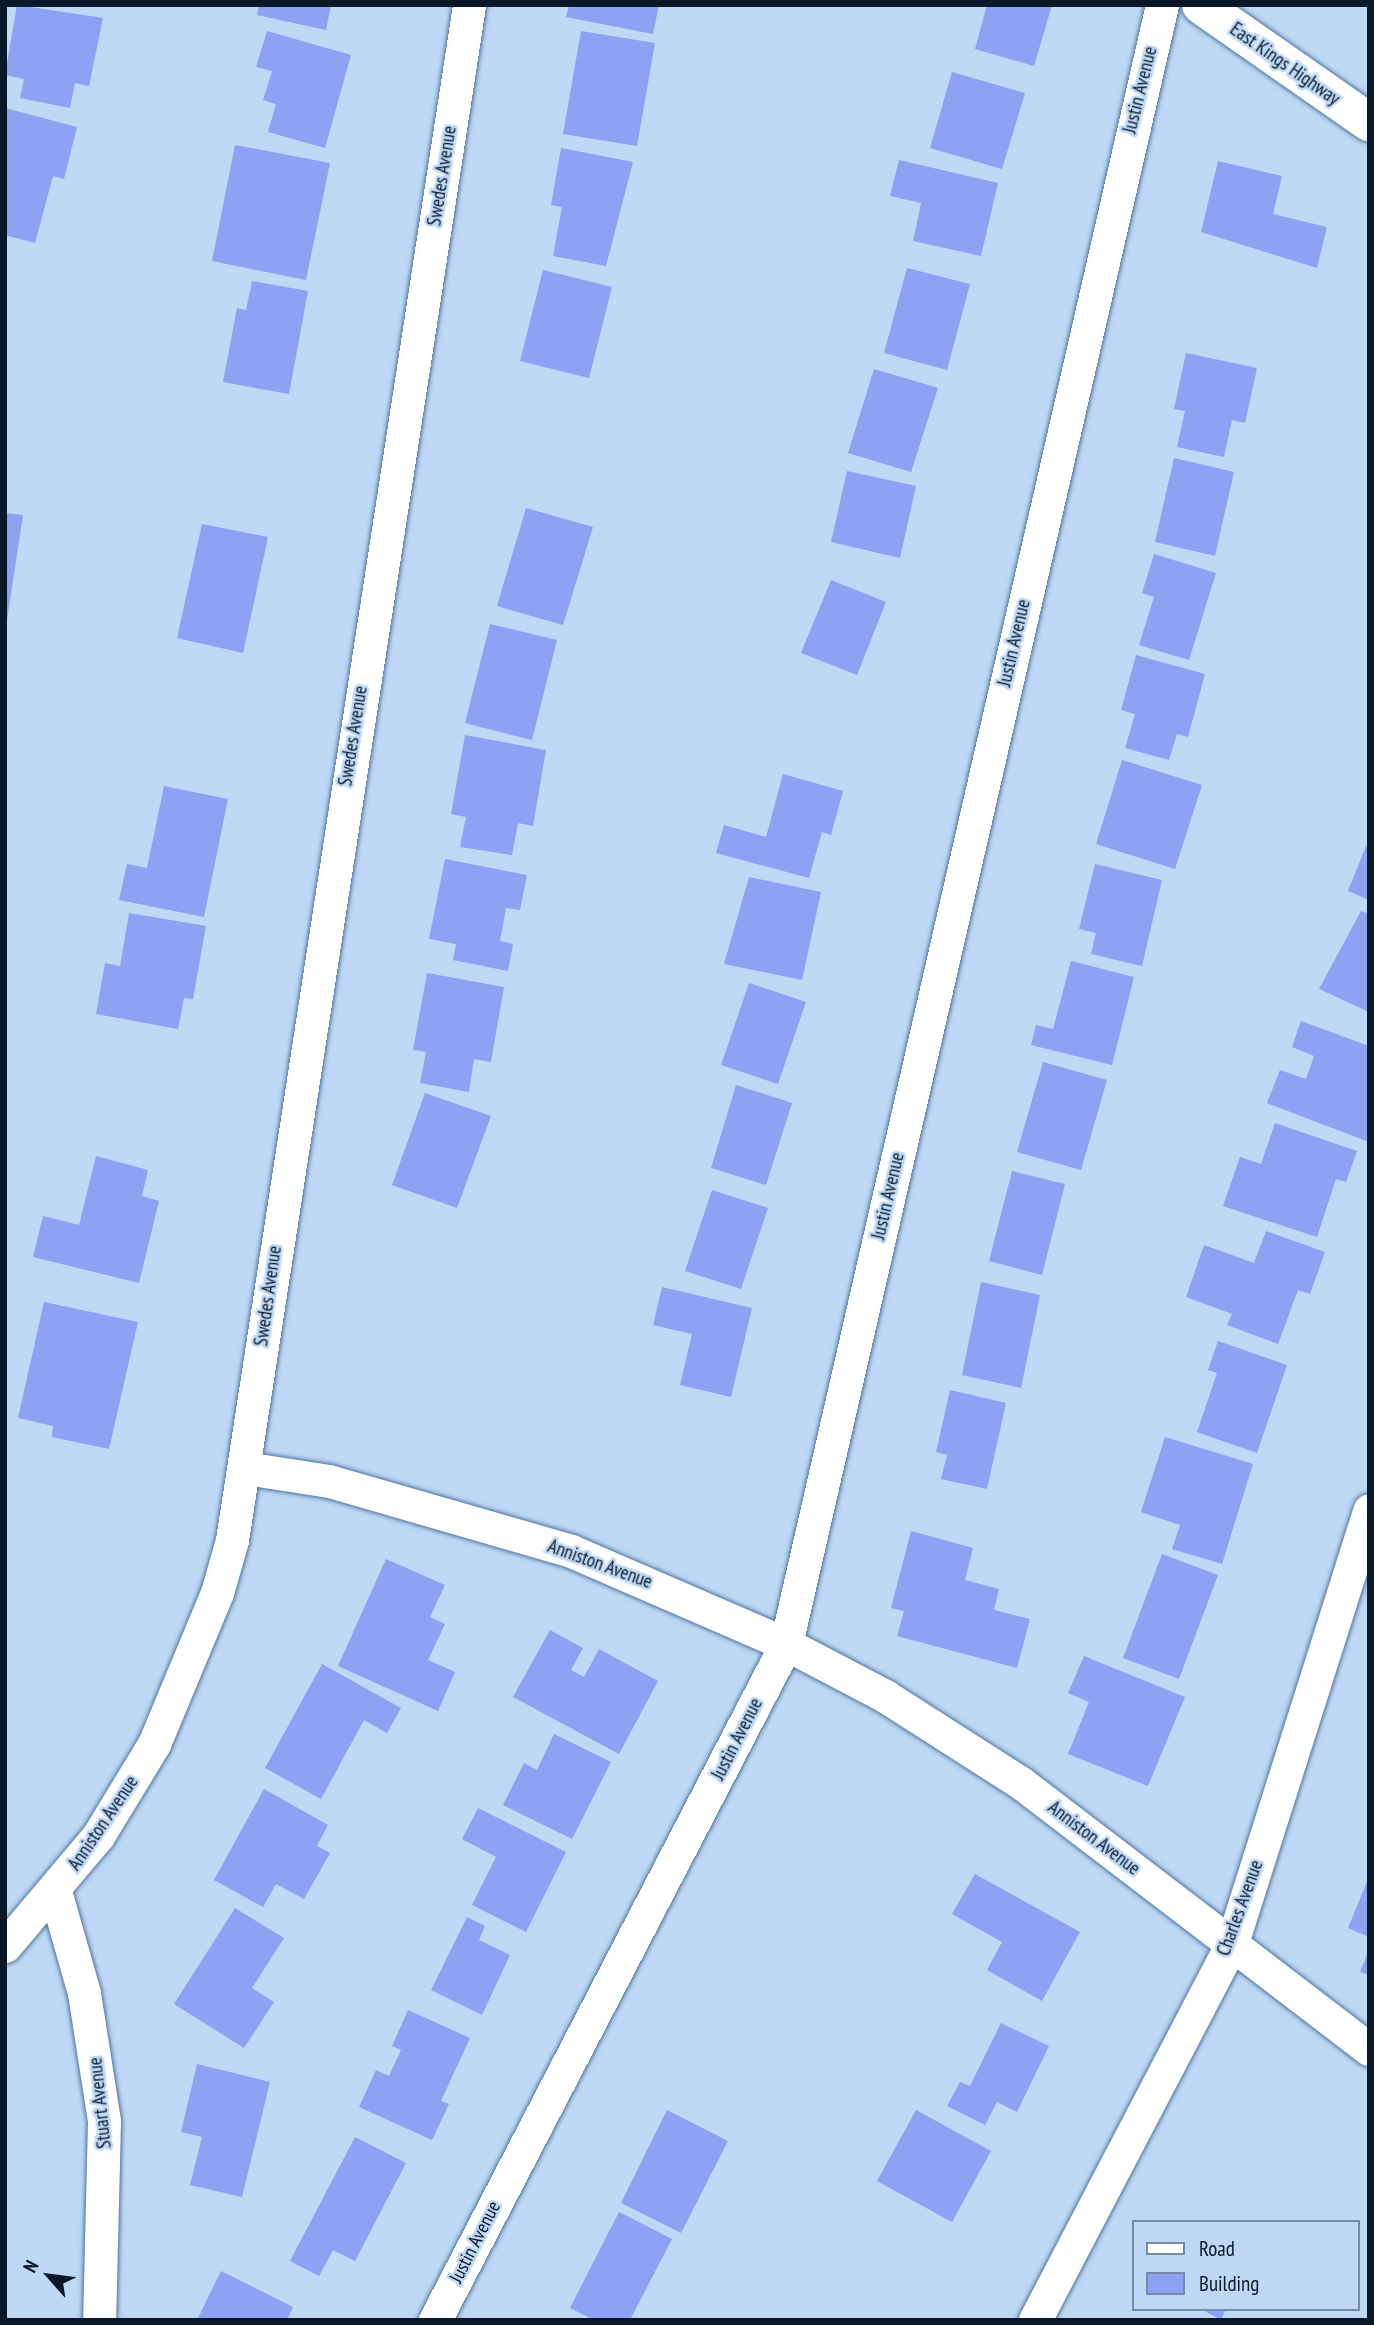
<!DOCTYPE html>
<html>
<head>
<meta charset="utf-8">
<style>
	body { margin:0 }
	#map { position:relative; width:1374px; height:2325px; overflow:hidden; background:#bed8f5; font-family:"PT Sans Narrow",sans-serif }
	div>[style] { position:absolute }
	.building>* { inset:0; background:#8ca2f2 }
	.roads { filter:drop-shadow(0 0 2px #4d75a0) drop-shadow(0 0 2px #4d75a0) }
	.minor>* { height:33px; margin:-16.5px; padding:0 16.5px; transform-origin:16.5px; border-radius:16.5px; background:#fff }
	.secondary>* { height:38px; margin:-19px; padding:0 19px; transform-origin:19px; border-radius:19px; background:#fff }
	span { translate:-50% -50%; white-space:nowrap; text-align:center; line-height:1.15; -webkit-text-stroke:5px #bed8f5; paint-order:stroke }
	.street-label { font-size:19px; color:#081829 }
	.frame { position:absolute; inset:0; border:7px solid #081829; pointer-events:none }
	.legend { position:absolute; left:1132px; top:2220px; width:228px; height:91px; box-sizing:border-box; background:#bed8f5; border:2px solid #758ba3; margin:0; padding:9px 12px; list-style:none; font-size:21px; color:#081829 }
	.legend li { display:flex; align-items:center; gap:14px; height:35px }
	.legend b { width:35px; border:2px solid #758ba3 }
	.north { position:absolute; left:14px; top:2241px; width:70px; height:70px; -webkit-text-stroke:5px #bed8f5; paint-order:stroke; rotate:298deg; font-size:19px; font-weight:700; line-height:28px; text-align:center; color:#081829 }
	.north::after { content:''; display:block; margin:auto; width:24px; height:32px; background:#081829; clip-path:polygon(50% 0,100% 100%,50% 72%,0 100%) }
</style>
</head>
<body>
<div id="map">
	<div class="building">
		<i style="clip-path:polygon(17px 5px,103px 18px,89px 86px,75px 83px,70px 108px,20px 98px,24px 79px,5px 75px)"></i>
		<i style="clip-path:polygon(259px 5px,331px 5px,326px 30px,257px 15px)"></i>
		<i style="clip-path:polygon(569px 5px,659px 5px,653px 34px,566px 17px)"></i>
		<i style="clip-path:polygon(987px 5px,1052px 5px,1034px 66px,975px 49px)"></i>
		<i style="clip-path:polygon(267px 31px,351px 55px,325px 148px,268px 132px,276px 104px,263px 100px,272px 71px,256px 67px)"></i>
		<i style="clip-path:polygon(581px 31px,655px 43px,637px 146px,563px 134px)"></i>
		<i style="clip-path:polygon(952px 72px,1025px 93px,1002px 169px,930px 148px)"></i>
		<i style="clip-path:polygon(5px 108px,77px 127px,64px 179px,53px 176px,35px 243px,5px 235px)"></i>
		<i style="clip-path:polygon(235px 145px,330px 163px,306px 280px,212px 261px)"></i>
		<i style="clip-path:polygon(561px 148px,633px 162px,606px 266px,553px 256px,562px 207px,551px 205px)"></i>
		<i style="clip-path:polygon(899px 160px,998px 183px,981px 256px,913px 241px,921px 203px,890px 196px)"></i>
		<i style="clip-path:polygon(1218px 161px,1282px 176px,1273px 214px,1327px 227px,1317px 268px,1201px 232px)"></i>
		<i style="clip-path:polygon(907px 268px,970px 284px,947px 370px,884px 353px)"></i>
		<i style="clip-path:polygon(543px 270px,612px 287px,589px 378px,520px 361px)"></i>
		<i style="clip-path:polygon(252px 281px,308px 291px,289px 394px,223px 382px,237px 308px,246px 310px)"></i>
		<i style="clip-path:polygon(1186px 353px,1257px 368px,1245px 423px,1232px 420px,1224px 457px,1177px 447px,1185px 411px,1174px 409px)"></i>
		<i style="clip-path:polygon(874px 369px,938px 388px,911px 472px,848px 453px)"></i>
		<i style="clip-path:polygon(1174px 458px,1234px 472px,1215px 556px,1155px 542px)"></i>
		<i style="clip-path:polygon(847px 471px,916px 486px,900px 558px,831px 542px)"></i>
		<i style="clip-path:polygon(526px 508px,593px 527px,563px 625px,497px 606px)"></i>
		<i style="clip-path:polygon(5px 513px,23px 515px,7px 620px,5px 620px)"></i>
		<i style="clip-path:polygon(202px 524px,268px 537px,243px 653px,177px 638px)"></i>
		<i style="clip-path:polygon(1154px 554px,1216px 573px,1189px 660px,1139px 645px,1154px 597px,1142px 593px)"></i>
		<i style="clip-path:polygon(831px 580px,886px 602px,857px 675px,801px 653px)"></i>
		<i style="clip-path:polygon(490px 624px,557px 640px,532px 740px,465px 723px)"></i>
		<i style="clip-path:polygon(1136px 655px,1205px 674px,1188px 737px,1177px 734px,1169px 760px,1125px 748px,1135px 714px,1121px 710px)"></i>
		<i style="clip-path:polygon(465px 735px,546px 750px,533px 826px,518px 823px,512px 855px,460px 847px,466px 817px,451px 814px)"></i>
		<i style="clip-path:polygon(1122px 760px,1202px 785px,1175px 869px,1096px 844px)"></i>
		<i style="clip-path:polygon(783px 774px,843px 791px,831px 835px,822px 832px,809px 878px,716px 853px,724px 825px,766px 837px)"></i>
		<i style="clip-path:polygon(164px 786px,228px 799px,204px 917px,119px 900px,127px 864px,147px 868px)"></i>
		<i style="clip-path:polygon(1366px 846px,1369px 847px,1369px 900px,1348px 891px)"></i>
		<i style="clip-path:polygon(445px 859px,527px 875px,520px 910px,506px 908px,500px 941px,513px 944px,508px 971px,453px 960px,456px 944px,429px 939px)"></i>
		<i style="clip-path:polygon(1095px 864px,1162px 880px,1142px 966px,1091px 954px,1096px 933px,1079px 929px)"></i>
		<i style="clip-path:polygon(749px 877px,821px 892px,802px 980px,724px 964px)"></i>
		<i style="clip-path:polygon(1361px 911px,1369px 914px,1369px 1012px,1319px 989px)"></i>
		<i style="clip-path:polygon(129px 913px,206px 926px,193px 999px,184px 998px,178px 1029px,96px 1014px,105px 963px,120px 966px)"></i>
		<i style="clip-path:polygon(1071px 961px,1134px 977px,1112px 1065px,1031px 1045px,1036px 1025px,1053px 1029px)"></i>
		<i style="clip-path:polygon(427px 973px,504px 987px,491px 1062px,474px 1059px,469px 1092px,420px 1083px,426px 1052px,413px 1050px)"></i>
		<i style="clip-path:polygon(749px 983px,806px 1002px,778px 1084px,721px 1065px)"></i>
		<i style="clip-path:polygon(1301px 1021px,1369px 1046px,1369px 1142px,1267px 1103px,1280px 1070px,1306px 1079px,1314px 1056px,1292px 1047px)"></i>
		<i style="clip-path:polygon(1043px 1062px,1107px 1080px,1081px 1170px,1017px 1152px)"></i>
		<i style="clip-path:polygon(736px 1085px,792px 1103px,766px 1185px,711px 1168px)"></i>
		<i style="clip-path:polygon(425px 1093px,491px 1116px,457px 1208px,392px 1185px)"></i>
		<i style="clip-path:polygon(1275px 1123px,1357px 1151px,1346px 1182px,1336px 1179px,1317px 1237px,1223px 1206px,1240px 1157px,1261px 1164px)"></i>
		<i style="clip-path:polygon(96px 1156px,148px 1170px,142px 1196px,159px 1201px,139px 1283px,33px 1257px,43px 1216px,79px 1225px)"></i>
		<i style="clip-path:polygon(1012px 1171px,1065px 1184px,1042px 1275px,989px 1261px)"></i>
		<i style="clip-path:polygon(712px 1190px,768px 1208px,741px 1289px,685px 1271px)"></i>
		<i style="clip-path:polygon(1266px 1231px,1325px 1252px,1310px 1294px,1298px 1290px,1278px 1344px,1227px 1325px,1232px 1314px,1186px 1297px,1204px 1245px,1254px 1263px)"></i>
		<i style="clip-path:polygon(981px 1282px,1040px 1295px,1021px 1388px,962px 1375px)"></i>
		<i style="clip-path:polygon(662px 1287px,752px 1308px,731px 1397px,680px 1385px,692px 1334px,653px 1325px)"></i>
		<i style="clip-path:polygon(44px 1302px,138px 1322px,109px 1449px,52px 1437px,53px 1426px,18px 1418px)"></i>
		<i style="clip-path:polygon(1218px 1341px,1287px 1365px,1257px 1453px,1197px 1432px,1217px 1373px,1208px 1370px)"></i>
		<i style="clip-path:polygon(950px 1390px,1006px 1403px,987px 1489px,941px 1479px,947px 1455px,936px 1452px)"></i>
		<i style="clip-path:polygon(1165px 1437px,1253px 1464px,1222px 1564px,1172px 1549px,1180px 1525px,1141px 1512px)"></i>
		<i style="clip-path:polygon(911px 1531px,973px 1548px,965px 1580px,999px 1589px,994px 1610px,1030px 1619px,1017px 1668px,897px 1636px,904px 1611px,891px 1608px)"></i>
		<i style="clip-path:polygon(1162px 1554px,1218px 1575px,1179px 1679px,1123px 1658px)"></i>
		<i style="clip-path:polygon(386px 1559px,445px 1585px,430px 1617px,445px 1624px,428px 1660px,455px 1672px,438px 1711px,338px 1666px)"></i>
		<i style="clip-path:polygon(550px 1630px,583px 1648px,571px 1670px,584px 1677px,599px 1649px,658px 1681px,619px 1754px,513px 1697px)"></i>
		<i style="clip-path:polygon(1084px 1656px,1185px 1697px,1148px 1786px,1068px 1754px,1089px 1702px,1068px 1693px)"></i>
		<i style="clip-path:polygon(322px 1664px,401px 1708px,387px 1733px,364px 1720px,321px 1799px,265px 1768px)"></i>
		<i style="clip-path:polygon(554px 1734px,611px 1762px,572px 1839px,503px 1805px,524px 1763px,537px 1770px)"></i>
		<i style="clip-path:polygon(264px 1789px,328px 1825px,317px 1846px,330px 1853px,304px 1899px,276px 1884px,263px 1907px,214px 1880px)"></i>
		<i style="clip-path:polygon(478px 1808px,566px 1852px,526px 1932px,472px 1905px,496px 1857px,462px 1839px)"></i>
		<i style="clip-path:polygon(975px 1874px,1080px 1932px,1042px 2001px,987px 1970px,1002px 1942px,952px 1914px)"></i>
		<i style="clip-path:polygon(1369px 1877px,1369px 1937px,1348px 1928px)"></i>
		<i style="clip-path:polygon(235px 1908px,284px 1938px,252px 1988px,274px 2002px,244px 2048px,174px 2004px)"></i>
		<i style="clip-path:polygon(467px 1917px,485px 1926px,479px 1940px,510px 1955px,482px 2015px,431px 1990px)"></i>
		<i style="clip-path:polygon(1369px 1950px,1369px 1975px,1360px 1972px)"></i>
		<i style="clip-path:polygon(408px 2010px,470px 2038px,441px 2101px,449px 2104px,432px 2140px,359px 2107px,376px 2070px,389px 2076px,401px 2050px,392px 2046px)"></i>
		<i style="clip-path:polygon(1001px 2023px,1049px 2046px,1017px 2112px,997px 2102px,985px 2125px,947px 2106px,960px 2082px,970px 2086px)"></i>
		<i style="clip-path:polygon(197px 2064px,270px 2082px,242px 2197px,190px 2185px,202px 2137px,181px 2132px)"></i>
		<i style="clip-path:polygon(667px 2110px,728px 2141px,681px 2233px,621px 2203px)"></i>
		<i style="clip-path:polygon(916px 2110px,991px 2151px,952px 2222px,877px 2181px)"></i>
		<i style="clip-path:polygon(355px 2137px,406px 2163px,355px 2261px,333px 2250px,319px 2276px,290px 2261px)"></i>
		<i style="clip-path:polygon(619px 2212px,672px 2239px,630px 2320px,594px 2320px,570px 2308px)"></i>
		<i style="clip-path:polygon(221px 2271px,293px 2307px,287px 2320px,197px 2320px)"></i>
		<i style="clip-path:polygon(1201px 2309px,1226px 2309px,1221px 2320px)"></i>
	</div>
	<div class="roads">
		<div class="minor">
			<i style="left:245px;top:1468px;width:85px;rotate:8.8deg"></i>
			<i style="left:329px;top:1481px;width:252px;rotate:16.1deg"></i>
			<i style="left:571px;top:1551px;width:234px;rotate:23.4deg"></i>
			<i style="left:786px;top:1644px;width:112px;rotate:27.7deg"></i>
			<i style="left:885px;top:1696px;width:161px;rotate:32.6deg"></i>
			<i style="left:1021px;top:1783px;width:438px;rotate:37.4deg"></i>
			<i style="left:55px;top:1891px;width:106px;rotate:74.1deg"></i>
			<i style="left:84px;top:1993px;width:130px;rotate:81.1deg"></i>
			<i style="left:104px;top:2121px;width:199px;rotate:91.4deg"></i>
			<i style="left:5px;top:1946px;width:144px;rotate:-49.8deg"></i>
			<i style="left:98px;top:1836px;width:108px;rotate:-58.7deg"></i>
			<i style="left:154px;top:1744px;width:164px;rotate:-67.4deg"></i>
			<i style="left:217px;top:1593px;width:55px;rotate:-74.2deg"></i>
			<i style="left:232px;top:1540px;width:1553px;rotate:-81.22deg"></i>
			<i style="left:435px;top:2320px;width:762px;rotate:-62.56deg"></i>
			<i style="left:786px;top:1644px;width:1682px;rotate:-77.08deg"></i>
			<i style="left:1035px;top:2320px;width:425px;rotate:-62.4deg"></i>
			<i style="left:1232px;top:1943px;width:454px;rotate:-72.4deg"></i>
		</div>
		<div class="secondary">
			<i style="left:1201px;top:5px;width:205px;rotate:34.9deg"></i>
		</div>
	</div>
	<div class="street-label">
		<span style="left:1285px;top:64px;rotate:35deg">East Kings Highway</span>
		<span style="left:1140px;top:90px;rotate:-76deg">Justin Avenue</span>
		<span style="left:442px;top:176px;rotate:-81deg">Swedes Avenue</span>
		<span style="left:1014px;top:643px;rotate:-77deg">Justin Avenue</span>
		<span style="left:353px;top:736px;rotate:-81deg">Swedes Avenue</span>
		<span style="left:888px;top:1196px;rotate:-77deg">Justin Avenue</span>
		<span style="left:268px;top:1296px;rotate:-82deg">Swedes Avenue</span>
		<span style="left:600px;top:1564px;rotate:20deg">Anniston Avenue</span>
		<span style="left:737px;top:1739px;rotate:-63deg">Justin Avenue</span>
		<span style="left:103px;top:1823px;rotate:-56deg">Anniston Avenue</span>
		<span style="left:1094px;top:1838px;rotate:37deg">Anniston Avenue</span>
		<span style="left:1240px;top:1908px;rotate:-70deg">Charles Avenue</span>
		<span style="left:100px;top:2103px;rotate:-96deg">Stuart Avenue</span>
		<span style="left:475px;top:2242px;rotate:-63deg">Justin Avenue</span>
	</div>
	<div class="frame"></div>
	<ul class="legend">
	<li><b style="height:9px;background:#fff"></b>Road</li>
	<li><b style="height:19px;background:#8ca2f2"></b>Building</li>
	</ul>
	<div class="north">N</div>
</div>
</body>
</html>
